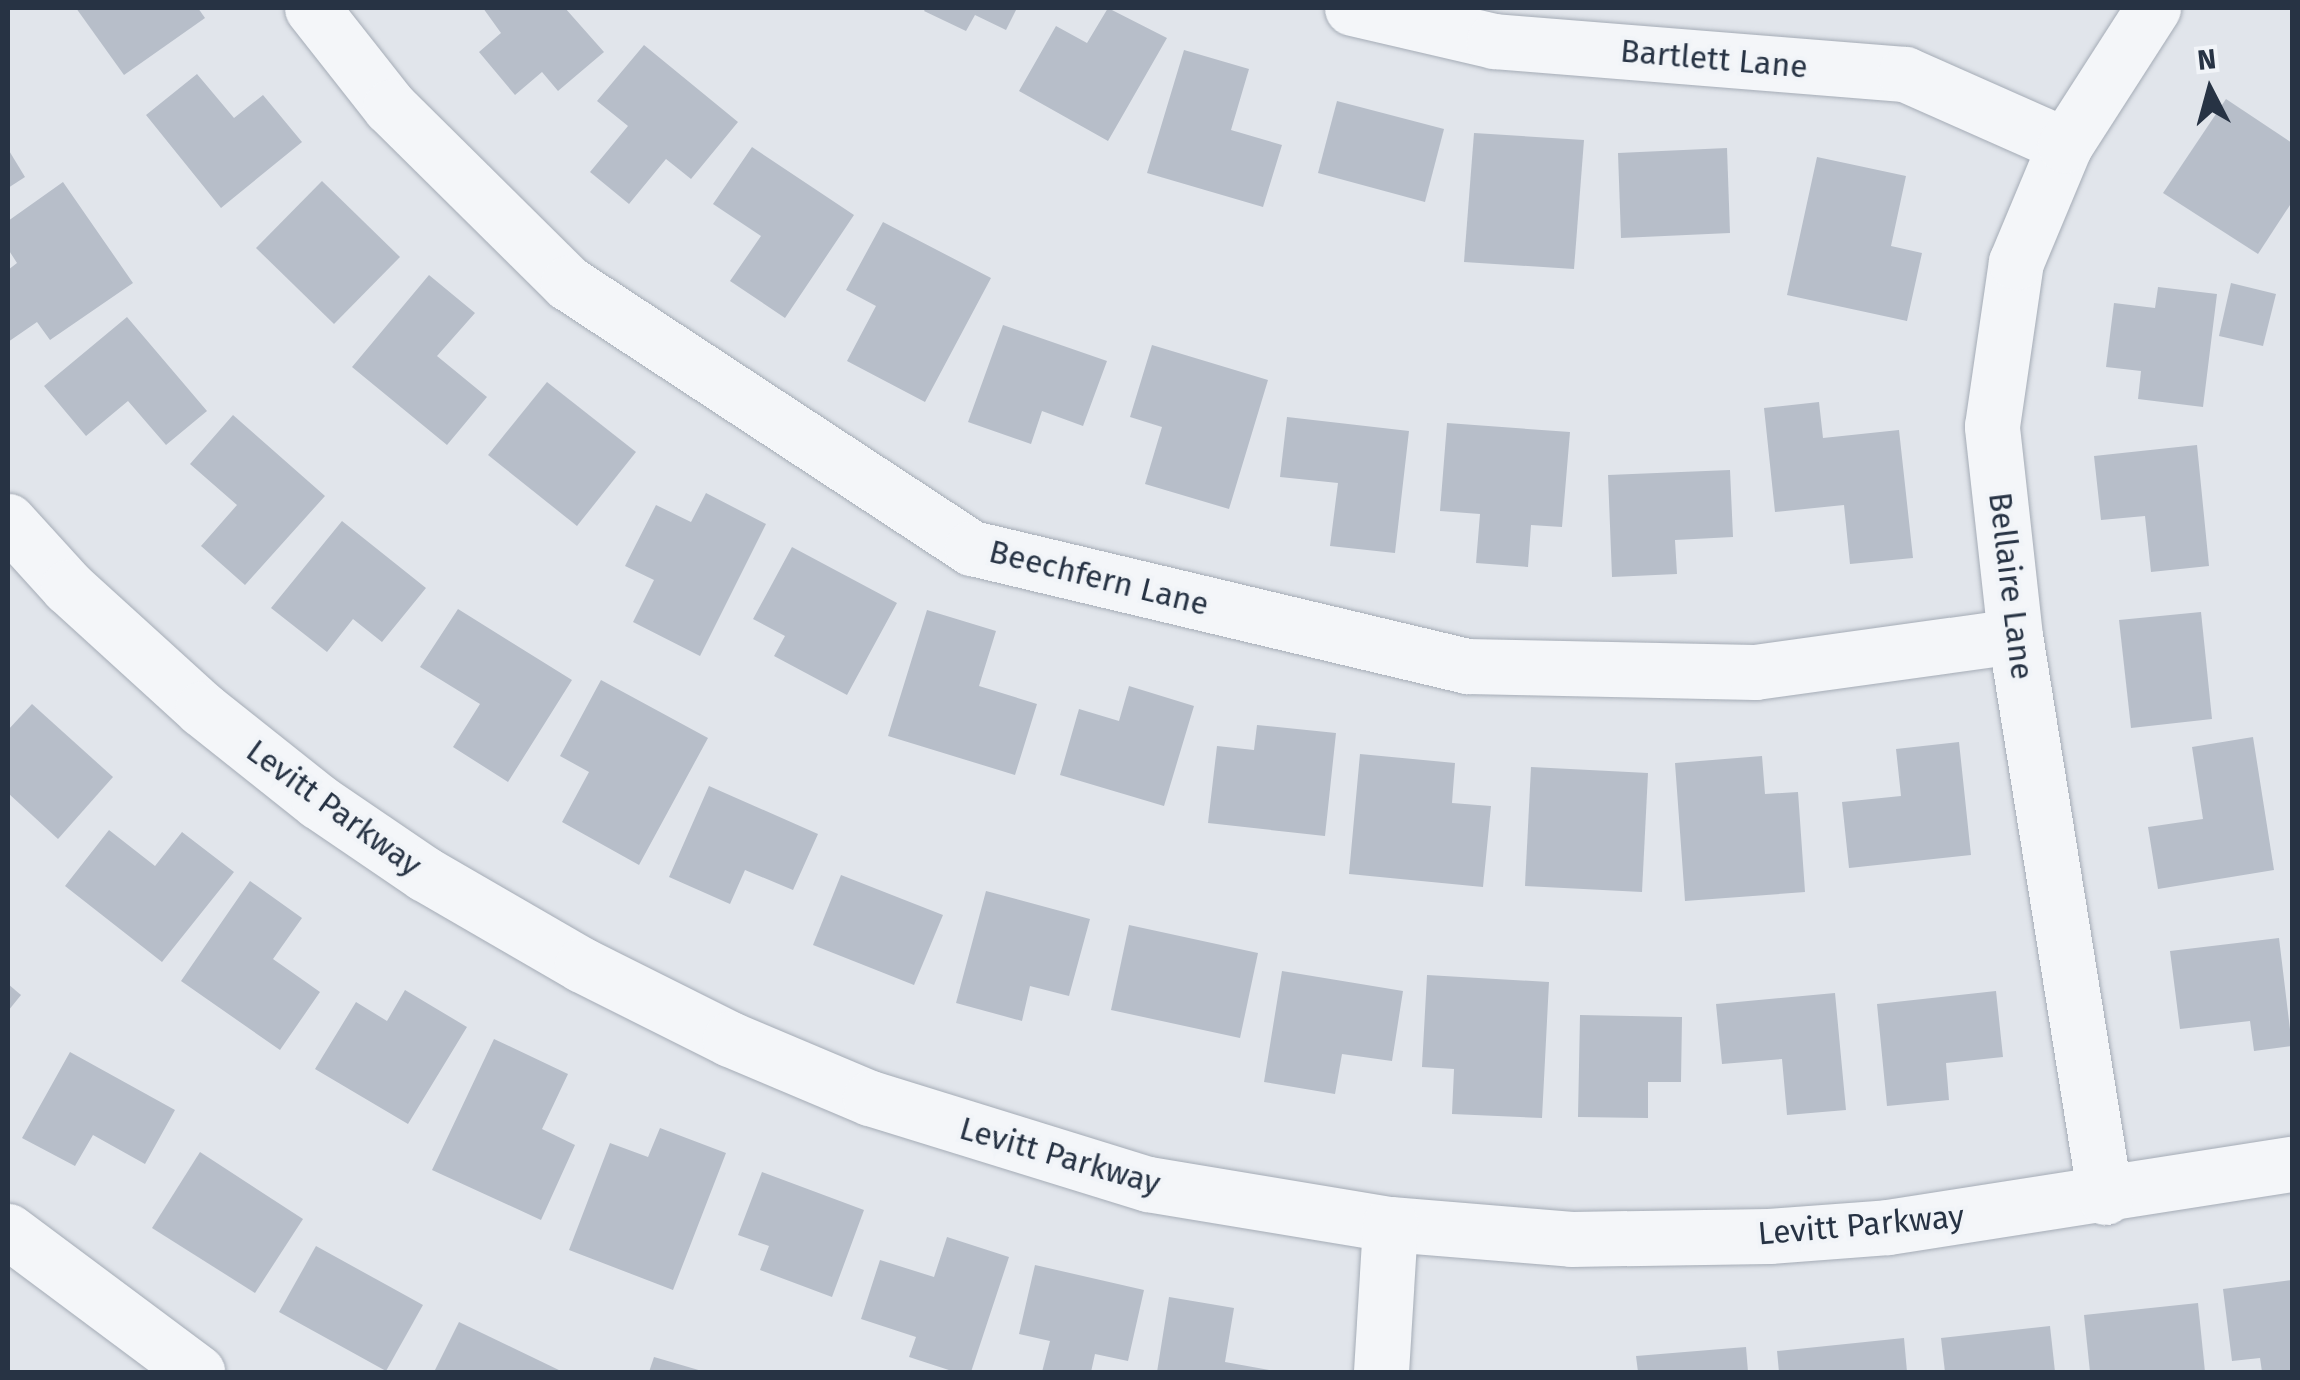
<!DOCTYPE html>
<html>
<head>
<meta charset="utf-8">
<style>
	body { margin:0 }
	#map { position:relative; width:2300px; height:1380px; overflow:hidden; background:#e1e5eb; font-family:"Fira Sans",sans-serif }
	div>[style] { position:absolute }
	.building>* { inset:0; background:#b7bec9 }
	.roads { filter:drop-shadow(0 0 2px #a5acb6) drop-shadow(0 0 2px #a5acb6) }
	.minor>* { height:55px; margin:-27.5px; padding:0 27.5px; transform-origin:27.5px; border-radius:27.5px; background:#f4f6f9 }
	span { translate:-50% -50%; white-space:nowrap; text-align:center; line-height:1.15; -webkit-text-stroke:8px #f1f4f8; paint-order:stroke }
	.street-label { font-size:32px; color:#273344 }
	.frame { position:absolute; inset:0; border:10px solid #273344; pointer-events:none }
	.north { position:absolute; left:2160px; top:40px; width:100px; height:100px; -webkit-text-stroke:8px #f1f4f8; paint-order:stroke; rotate:354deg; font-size:28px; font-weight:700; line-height:40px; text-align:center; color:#273344 }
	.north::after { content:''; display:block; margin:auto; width:35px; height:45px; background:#273344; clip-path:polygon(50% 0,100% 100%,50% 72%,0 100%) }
</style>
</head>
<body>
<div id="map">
	<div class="building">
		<i style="clip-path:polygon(76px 8px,198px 8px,205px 18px,124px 75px)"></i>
		<i style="clip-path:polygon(483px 8px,565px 8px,604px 52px,558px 91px,542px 72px,515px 95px,479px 52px,501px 33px)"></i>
		<i style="clip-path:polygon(926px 8px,1017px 8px,1006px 30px,975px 15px,966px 31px,924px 11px)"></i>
		<i style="clip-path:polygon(1108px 8px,1167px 38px,1108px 141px,1019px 91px,1056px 26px,1087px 43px)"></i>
		<i style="clip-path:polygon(644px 45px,738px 122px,691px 179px,666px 159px,629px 204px,590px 172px,628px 126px,597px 101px)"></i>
		<i style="clip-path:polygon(1184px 50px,1249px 69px,1231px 130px,1282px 145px,1263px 207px,1147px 173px)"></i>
		<i style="clip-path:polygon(197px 74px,234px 118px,263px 95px,302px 142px,221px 208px,146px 115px)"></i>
		<i style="clip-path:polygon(2226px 99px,2292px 143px,2292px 202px,2258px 254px,2163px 193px)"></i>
		<i style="clip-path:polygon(1337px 101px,1444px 129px,1425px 202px,1318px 173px)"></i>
		<i style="clip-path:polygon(1474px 133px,1584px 140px,1574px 269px,1464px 262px)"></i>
		<i style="clip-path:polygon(752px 147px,854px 215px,785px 318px,730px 281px,761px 236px,713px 204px)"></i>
		<i style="clip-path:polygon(1727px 148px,1730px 233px,1621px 238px,1618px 153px)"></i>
		<i style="clip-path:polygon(8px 149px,25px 177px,8px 188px)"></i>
		<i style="clip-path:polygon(1817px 157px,1906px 176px,1891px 246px,1922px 253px,1907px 321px,1787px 295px)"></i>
		<i style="clip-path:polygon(322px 181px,400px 257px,334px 324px,256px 248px)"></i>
		<i style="clip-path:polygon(63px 182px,133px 283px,50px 340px,37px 322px,8px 342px,8px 270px,17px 263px,8px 249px,8px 221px)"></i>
		<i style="clip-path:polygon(883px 222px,991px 278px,925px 402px,847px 361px,876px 306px,846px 290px)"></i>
		<i style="clip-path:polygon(429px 275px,475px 313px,437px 356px,487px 397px,447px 445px,352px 367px)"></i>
		<i style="clip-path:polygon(2231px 283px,2276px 294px,2263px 346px,2219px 336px)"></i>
		<i style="clip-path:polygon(2158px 287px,2217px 294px,2203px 407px,2138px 399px,2141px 371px,2106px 367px,2114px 303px,2155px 308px)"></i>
		<i style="clip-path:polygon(127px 317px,207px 411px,166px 445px,128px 401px,86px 436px,44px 386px)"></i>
		<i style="clip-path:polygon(1003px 325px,1107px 361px,1083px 426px,1042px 411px,1031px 444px,968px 422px)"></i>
		<i style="clip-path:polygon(1152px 345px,1268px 380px,1229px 509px,1145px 484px,1162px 427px,1130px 417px)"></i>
		<i style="clip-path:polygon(547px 382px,636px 452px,577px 526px,488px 455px)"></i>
		<i style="clip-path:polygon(1819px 402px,1823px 438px,1899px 430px,1913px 558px,1850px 564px,1844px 505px,1775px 512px,1764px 408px)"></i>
		<i style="clip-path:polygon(233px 415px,325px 496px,245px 585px,201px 546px,237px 505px,190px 464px)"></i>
		<i style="clip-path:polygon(1287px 417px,1409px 431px,1395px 553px,1330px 546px,1338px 483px,1280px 477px)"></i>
		<i style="clip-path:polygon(1447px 423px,1570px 432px,1562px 527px,1531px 525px,1528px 567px,1476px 563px,1480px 514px,1440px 511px)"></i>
		<i style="clip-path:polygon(2197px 445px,2209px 566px,2151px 572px,2145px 516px,2101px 520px,2094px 456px)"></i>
		<i style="clip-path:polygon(1730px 470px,1733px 537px,1675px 540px,1677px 574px,1612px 577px,1608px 475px)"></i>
		<i style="clip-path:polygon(706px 493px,766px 524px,700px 656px,633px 622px,654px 580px,625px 566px,656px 505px,691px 522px)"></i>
		<i style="clip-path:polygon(342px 521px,426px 588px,382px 642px,353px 619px,327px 652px,271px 608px)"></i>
		<i style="clip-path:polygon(792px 547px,897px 603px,847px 695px,774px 656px,785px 636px,753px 619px)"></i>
		<i style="clip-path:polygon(458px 609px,572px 680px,508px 782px,453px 747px,480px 704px,420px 667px)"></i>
		<i style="clip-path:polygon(927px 610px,996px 631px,979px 686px,1037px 704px,1015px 775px,888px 736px)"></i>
		<i style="clip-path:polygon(2201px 612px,2212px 719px,2131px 728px,2119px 620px)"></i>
		<i style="clip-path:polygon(601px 680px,708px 738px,639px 865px,562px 822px,589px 772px,560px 756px)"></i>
		<i style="clip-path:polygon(1129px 686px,1194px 706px,1164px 806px,1060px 775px,1079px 709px,1119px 721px)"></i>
		<i style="clip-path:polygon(32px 704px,113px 777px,58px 839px,8px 793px,8px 730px)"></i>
		<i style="clip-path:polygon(1257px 725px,1336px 733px,1325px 836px,1208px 823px,1217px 746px,1254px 750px)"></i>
		<i style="clip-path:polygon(2253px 737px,2274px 870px,2158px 889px,2148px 827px,2203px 819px,2192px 747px)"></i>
		<i style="clip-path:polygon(1959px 742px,1971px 855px,1849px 868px,1842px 802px,1901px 796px,1896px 749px)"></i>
		<i style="clip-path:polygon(1360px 754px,1455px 763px,1452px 803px,1491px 806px,1483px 887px,1349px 874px)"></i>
		<i style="clip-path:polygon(1762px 756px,1765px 794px,1798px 792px,1805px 892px,1685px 901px,1675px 763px)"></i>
		<i style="clip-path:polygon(1531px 767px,1648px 773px,1642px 892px,1525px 886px)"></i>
		<i style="clip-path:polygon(709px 786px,818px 834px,793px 890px,745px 870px,730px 904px,669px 877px)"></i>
		<i style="clip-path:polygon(109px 830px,155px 866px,182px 832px,234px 872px,162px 962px,65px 886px)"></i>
		<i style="clip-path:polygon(841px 875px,943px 915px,914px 985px,813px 945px)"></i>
		<i style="clip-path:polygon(250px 881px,302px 918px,273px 959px,320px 992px,280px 1050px,181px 981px)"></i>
		<i style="clip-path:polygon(986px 891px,1090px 919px,1069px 996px,1030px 986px,1022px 1021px,956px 1003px)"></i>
		<i style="clip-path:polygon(1129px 925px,1258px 953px,1240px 1038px,1111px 1010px)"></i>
		<i style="clip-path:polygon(2279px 938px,2292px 1046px,2254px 1051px,2250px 1021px,2180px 1029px,2170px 951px)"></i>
		<i style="clip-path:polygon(1282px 971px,1403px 991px,1392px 1061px,1342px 1054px,1335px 1094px,1264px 1082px)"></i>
		<i style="clip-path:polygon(1427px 975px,1549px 982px,1542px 1118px,1452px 1114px,1454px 1069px,1422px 1067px)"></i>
		<i style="clip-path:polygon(8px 984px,21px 995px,8px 1011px)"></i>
		<i style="clip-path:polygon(405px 990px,467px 1027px,408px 1124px,315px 1069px,356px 1002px,387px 1021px)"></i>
		<i style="clip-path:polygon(1996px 991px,2003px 1057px,1946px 1063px,1949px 1100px,1887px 1106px,1877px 1004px)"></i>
		<i style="clip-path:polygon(1835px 993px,1846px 1110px,1787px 1115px,1782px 1059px,1722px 1064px,1716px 1004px)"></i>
		<i style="clip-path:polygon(1580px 1015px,1682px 1017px,1681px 1082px,1648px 1082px,1648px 1118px,1578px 1117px)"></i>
		<i style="clip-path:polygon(494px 1039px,568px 1074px,542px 1129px,575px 1145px,541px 1220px,432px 1170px)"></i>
		<i style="clip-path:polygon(70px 1052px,175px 1110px,145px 1164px,93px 1135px,75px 1166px,22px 1138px)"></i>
		<i style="clip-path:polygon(660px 1128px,726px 1153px,673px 1290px,569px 1250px,610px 1143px,648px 1157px)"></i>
		<i style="clip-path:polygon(200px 1152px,303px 1219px,255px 1293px,152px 1228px)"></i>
		<i style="clip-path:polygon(762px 1172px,864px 1210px,832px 1297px,760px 1270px,769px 1246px,738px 1235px)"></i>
		<i style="clip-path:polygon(947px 1237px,1009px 1257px,971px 1372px,955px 1372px,909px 1357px,916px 1337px,861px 1319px,880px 1260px,934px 1277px)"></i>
		<i style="clip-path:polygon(316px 1246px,423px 1305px,386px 1371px,279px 1312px)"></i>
		<i style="clip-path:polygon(1035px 1265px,1144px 1290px,1128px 1361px,1095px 1354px,1091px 1372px,1042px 1372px,1050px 1341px,1019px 1334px)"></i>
		<i style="clip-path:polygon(2292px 1280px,2292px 1372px,2262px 1372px,2260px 1358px,2232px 1361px,2223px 1289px)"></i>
		<i style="clip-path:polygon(1169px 1297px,1234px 1308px,1225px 1362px,1281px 1372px,1157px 1372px)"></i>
		<i style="clip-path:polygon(2198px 1303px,2205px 1372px,2090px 1372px,2084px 1315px)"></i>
		<i style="clip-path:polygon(459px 1322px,563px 1372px,434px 1372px)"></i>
		<i style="clip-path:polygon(2050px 1326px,2055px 1372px,1945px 1372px,1941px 1338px)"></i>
		<i style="clip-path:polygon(1904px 1338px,1907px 1372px,1779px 1372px,1777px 1351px)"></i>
		<i style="clip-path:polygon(1746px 1347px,1748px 1372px,1638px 1372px,1636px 1356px)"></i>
		<i style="clip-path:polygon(654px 1357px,702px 1371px,702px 1372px,649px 1372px)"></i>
	</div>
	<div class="roads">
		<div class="minor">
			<i style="left:312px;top:8px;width:126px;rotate:51.8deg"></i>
			<i style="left:390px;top:107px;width:250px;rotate:44.7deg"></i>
			<i style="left:568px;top:283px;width:483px;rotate:33.3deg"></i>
			<i style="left:972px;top:548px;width:509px;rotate:13.41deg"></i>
			<i style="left:1467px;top:666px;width:288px;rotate:1.2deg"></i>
			<i style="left:1755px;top:672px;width:262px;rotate:-7.9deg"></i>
			<i style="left:1352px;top:8px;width:146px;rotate:13.1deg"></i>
			<i style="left:1494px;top:41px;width:412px;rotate:4.6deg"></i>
			<i style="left:1905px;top:74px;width:175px;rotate:23.9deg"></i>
			<i style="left:8px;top:521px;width:89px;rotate:47.7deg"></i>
			<i style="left:68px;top:587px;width:181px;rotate:42.3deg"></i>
			<i style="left:202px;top:709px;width:149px;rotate:38.5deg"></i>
			<i style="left:319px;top:802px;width:128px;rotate:34.2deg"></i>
			<i style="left:425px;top:874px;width:181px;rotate:30.1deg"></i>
			<i style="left:582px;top:965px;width:165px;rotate:26.6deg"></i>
			<i style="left:730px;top:1039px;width:152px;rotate:22.9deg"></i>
			<i style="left:870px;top:1098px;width:291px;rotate:17.2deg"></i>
			<i style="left:1148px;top:1184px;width:245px;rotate:9.4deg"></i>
			<i style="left:1390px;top:1224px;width:182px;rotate:4.7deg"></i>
			<i style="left:1571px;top:1239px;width:198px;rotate:-0.9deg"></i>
			<i style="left:1769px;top:1236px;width:119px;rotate:-4.3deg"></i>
			<i style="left:1888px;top:1227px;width:409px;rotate:-8.9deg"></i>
			<i style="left:2105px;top:1197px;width:568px;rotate:-99.11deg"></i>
			<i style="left:2015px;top:636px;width:211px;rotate:-96.3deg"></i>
			<i style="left:1992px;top:426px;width:166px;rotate:-81.7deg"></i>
			<i style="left:2016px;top:262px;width:127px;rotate:-67.3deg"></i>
			<i style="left:2065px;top:145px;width:163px;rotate:-57.3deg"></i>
			<i style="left:8px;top:1231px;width:236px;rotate:36.7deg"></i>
			<i style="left:1381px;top:1372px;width:148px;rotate:-86.5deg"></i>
		</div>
	</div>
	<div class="street-label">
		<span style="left:1714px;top:59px;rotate:5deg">Bartlett Lane</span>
		<span style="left:1099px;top:578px;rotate:14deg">Beechfern Lane</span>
		<span style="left:2011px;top:586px;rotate:83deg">Bellaire Lane</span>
		<span style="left:334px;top:808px;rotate:36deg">Levitt Parkway</span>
		<span style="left:1060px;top:1156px;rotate:16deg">Levitt Parkway</span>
		<span style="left:1861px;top:1225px;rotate:-5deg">Levitt Parkway</span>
	</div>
	<div class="frame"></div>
	<div class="north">N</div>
</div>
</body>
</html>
